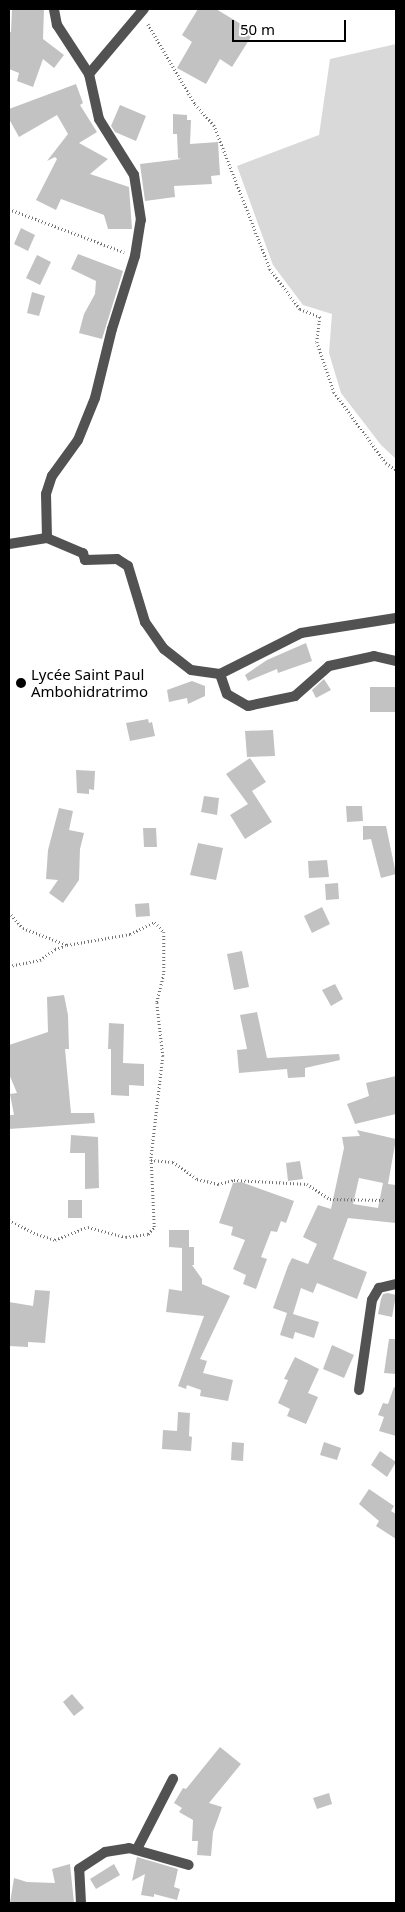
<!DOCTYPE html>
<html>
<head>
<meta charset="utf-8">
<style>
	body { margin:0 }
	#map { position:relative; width:405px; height:1912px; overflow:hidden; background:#fff; font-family:"Noto Sans",sans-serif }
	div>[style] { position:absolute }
	.green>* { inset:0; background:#d9d9d9 }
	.building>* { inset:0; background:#c2c2c2 }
	.path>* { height:2.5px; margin-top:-1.25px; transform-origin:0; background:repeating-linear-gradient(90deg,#747474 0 1px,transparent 0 3.5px) }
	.minor>* { height:10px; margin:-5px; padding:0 5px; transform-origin:5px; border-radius:5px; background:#525252 }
	.tertiary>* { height:10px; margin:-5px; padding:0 5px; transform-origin:5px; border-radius:5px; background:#525252 }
	.dots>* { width:14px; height:14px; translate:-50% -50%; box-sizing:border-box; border:2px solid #fff; border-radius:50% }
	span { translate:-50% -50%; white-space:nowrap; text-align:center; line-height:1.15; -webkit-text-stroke:4px #fff; paint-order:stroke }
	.poi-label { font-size:15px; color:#000 }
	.left { translate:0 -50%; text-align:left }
	.frame { position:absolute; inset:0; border:10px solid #000; pointer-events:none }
	.scale { position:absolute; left:232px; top:20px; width:114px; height:22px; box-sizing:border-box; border:2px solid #000; border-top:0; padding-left:6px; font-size:15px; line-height:18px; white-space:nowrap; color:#000; -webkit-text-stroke:4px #fff; paint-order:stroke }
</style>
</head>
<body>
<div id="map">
	<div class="green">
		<i style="clip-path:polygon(396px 44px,396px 459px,381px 445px,341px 393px,329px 353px,332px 314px,303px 305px,273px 265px,237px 166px,319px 135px,330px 59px)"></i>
	</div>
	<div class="building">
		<i style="clip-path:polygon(12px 9px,44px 9px,43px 39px,64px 55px,54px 68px,43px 59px,33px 87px,17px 81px,19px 73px,9px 69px,9px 32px,11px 32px)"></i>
		<i style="clip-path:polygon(198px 9px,216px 9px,254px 32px,232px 67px,220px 59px,206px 84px,177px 68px,192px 42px,182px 35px)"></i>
		<i style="clip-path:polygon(76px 84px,83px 103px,80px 105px,97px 132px,79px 143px,108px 159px,90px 174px,129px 187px,132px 229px,108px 229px,104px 215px,61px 199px,56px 210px,36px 200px,57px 159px,55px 157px,47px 161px,68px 134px,57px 115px,19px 137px,9px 119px,9px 109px)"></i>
		<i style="clip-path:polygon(120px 105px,146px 116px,136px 141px,115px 132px,111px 126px)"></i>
		<i style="clip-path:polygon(173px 114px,187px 115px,187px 120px,191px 120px,190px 144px,218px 142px,220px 175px,211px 176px,212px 184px,174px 186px,175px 197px,145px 201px,140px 164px,181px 159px,178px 158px,177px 134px,173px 134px)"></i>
		<i style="clip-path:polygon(21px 228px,35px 235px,28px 251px,14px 244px)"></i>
		<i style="clip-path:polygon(78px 254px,123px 271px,102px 339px,79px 333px,84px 314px,95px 294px,96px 281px,71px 269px)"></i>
		<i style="clip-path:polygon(37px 255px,51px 262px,40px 285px,26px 278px)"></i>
		<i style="clip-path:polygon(32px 292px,45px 296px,39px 316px,27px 313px)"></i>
		<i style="clip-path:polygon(306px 643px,312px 661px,278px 673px,277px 669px,248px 681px,245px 675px,267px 660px)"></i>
		<i style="clip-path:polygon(324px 679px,331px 690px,316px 698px,312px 690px)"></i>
		<i style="clip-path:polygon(192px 681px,205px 686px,205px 696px,188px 704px,187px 698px,169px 702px,167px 690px)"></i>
		<i style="clip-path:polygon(370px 687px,396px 687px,396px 712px,370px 712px)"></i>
		<i style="clip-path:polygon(148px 719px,149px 723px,152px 722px,155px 736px,130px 741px,126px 723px)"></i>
		<i style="clip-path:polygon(273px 730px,275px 756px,247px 757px,245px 731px)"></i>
		<i style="clip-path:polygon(250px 758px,266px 782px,252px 791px,272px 822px,245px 839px,230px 815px,248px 804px,226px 774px)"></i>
		<i style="clip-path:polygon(76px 770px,95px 771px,94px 790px,89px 789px,89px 794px,77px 793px)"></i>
		<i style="clip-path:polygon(204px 796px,219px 798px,217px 815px,201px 812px)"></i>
		<i style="clip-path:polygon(346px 806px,362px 806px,363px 821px,347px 822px)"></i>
		<i style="clip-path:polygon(59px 808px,73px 811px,69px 830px,84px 833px,80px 849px,79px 880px,63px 903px,49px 893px,58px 880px,46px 879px,48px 850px)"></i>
		<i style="clip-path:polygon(363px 826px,386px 826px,396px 874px,381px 878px,371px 839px,363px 840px)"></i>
		<i style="clip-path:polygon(143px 828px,156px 828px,157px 847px,144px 847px)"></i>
		<i style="clip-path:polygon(198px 843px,223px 848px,216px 880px,190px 875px)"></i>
		<i style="clip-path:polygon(327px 860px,329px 877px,309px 878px,308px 861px)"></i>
		<i style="clip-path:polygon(338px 883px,339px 899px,326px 900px,325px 884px)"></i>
		<i style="clip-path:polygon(149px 903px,150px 916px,136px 917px,135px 904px)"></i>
		<i style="clip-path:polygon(322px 907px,330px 924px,312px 933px,304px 916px)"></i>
		<i style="clip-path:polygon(242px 951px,249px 987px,234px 990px,227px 954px)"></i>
		<i style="clip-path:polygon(335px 984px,343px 999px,331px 1006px,322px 990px)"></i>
		<i style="clip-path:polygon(64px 995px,68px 1015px,69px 1049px,65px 1049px,71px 1113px,94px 1113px,95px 1123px,9px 1129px,9px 1115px,14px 1115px,10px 1094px,17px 1093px,9px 1074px,9px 1045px,48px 1032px,47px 997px)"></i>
		<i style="clip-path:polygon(257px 1012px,267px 1058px,339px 1054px,340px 1060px,305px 1068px,305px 1077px,288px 1078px,287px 1069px,239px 1073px,237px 1050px,247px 1049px,240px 1015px)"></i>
		<i style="clip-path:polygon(109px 1023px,124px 1024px,123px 1063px,144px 1064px,144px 1086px,129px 1085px,129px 1096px,111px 1095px,111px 1049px,108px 1049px)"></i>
		<i style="clip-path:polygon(396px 1076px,396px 1114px,355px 1124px,347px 1104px,369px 1096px,366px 1083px)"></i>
		<i style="clip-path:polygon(evenodd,357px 1130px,396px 1139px,388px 1184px,396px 1185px,396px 1223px,348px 1218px,333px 1259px,367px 1272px,357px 1299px,317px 1283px,313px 1293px,301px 1288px,293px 1314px,319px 1322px,314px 1338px,295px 1332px,293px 1339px,280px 1335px,287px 1313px,273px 1308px,288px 1266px,292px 1258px,308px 1264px,317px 1244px,303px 1237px,318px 1205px,331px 1209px,344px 1148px,342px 1137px,360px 1136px,357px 1130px,359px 1178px,383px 1183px,378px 1208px,353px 1204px,359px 1178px)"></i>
		<i style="clip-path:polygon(71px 1135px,98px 1137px,99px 1188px,85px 1189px,85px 1153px,70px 1153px)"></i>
		<i style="clip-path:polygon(300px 1161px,303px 1179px,288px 1181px,286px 1163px)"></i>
		<i style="clip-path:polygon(241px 1182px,294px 1201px,286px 1223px,281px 1221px,277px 1232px,271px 1231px,261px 1257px,267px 1259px,256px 1289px,243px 1284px,246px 1275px,233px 1269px,245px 1240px,231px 1235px,233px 1227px,219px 1223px,233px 1183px)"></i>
		<i style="clip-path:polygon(68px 1200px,82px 1200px,82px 1218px,68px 1218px)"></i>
		<i style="clip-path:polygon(169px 1230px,189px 1230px,189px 1247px,194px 1247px,194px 1265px,192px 1265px,202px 1279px,202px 1284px,230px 1296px,200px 1359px,207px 1361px,203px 1373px,233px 1380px,228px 1401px,200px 1396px,201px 1390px,187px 1385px,186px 1389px,178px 1386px,204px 1316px,166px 1312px,169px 1289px,182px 1291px,182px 1248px,169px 1247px)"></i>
		<i style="clip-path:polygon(35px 1290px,50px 1291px,45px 1343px,28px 1342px,28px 1347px,9px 1346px,9px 1302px,33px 1306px)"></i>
		<i style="clip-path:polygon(388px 1293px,396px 1295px,392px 1317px,378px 1314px,381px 1299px,383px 1294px)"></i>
		<i style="clip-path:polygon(389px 1339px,396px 1339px,396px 1374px,384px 1373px)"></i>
		<i style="clip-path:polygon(332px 1345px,354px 1355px,344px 1378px,323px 1369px)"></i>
		<i style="clip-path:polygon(295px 1357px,319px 1369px,308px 1393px,318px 1397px,306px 1424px,287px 1416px,290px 1409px,278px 1403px,288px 1380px,284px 1379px)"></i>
		<i style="clip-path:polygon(394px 1387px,396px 1388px,396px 1436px,379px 1431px,384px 1417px,378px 1415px,383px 1403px,388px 1404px)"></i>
		<i style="clip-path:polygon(178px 1412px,190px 1413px,189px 1436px,192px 1437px,191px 1451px,162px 1449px,163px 1430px,177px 1431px)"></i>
		<i style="clip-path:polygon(232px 1442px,244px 1443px,243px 1461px,231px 1460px)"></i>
		<i style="clip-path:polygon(324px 1442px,341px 1448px,337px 1460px,320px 1455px)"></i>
		<i style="clip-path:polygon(380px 1451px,396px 1462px,387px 1477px,371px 1465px)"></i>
		<i style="clip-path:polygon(369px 1489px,394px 1506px,391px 1511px,396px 1514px,396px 1539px,376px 1526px,379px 1521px,359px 1504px)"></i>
		<i style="clip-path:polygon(72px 1694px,84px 1708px,74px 1716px,63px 1702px)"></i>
		<i style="clip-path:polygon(220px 1747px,241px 1764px,209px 1803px,222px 1807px,213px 1832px,211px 1856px,197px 1855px,198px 1841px,192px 1841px,193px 1820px,179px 1812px,182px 1808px,174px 1803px,183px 1788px,186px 1789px)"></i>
		<i style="clip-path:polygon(329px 1793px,332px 1804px,317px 1809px,313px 1798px)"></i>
		<i style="clip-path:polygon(137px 1857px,178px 1869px,174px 1887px,180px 1889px,177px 1900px,154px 1894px,154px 1897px,141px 1895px,145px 1874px,132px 1881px)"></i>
		<i style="clip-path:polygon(70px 1864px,74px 1903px,10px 1903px,14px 1878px,27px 1882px,55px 1883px,52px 1869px)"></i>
		<i style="clip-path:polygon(114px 1864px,120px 1875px,96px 1889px,90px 1879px)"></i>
	</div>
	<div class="path">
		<i style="left:148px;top:24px;width:93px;rotate:59.6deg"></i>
		<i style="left:195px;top:104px;width:28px;rotate:48deg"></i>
		<i style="left:214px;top:125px;width:155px;rotate:68.7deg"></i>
		<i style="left:270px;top:269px;width:50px;rotate:53.1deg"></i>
		<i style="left:300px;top:309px;width:22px;rotate:22deg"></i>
		<i style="left:320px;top:317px;width:25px;rotate:97deg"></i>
		<i style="left:317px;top:342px;width:53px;rotate:71.2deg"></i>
		<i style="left:334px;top:392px;width:88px;rotate:53.8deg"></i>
		<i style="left:386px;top:463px;width:12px;rotate:35deg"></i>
		<i style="left:9px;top:209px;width:123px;rotate:20.5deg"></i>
		<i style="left:9px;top:912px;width:21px;rotate:49deg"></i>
		<i style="left:23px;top:928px;width:47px;rotate:21.1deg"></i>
		<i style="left:67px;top:945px;width:64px;rotate:-9.9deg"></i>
		<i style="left:130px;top:934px;width:28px;rotate:-26deg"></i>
		<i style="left:155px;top:922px;width:13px;rotate:48deg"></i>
		<i style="left:164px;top:932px;width:42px;rotate:90deg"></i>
		<i style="left:164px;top:974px;width:30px;rotate:104deg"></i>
		<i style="left:157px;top:1003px;width:53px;rotate:83.5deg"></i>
		<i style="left:163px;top:1056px;width:105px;rotate:96.6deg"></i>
		<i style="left:151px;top:1160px;width:22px;rotate:5deg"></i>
		<i style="left:173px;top:1162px;width:29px;rotate:35deg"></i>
		<i style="left:197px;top:1179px;width:22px;rotate:13deg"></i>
		<i style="left:218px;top:1184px;width:16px;rotate:-14deg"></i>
		<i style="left:234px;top:1180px;width:73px;rotate:3.1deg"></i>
		<i style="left:307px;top:1184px;width:27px;rotate:33deg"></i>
		<i style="left:330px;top:1199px;width:56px;rotate:1deg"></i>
		<i style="left:9px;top:966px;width:32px;rotate:-11deg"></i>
		<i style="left:40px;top:960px;width:19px;rotate:-36deg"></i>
		<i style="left:55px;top:949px;width:10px;rotate:-17deg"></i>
		<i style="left:9px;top:1220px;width:31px;rotate:27deg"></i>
		<i style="left:37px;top:1234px;width:19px;rotate:18deg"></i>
		<i style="left:55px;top:1240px;width:35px;rotate:-22deg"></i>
		<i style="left:88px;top:1227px;width:39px;rotate:15deg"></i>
		<i style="left:126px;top:1237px;width:22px;rotate:-8deg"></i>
		<i style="left:148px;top:1234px;width:9px;rotate:-49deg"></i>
		<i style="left:154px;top:1227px;width:67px;rotate:-92.6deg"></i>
	</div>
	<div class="minor">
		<i style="left:89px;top:74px;width:85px;rotate:-49.8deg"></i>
		<i style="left:47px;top:538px;width:39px;rotate:23deg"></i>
		<i style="left:83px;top:553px;width:7px;rotate:74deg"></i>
		<i style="left:85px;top:560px;width:32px;rotate:-2deg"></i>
		<i style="left:117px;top:559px;width:13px;rotate:32deg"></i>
		<i style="left:128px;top:566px;width:59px;rotate:73.1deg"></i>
		<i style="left:145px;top:622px;width:33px;rotate:55deg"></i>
		<i style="left:164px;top:649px;width:34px;rotate:38deg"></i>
		<i style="left:191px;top:670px;width:29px;rotate:8deg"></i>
		<i style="left:220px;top:674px;width:91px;rotate:-26.8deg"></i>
		<i style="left:301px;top:633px;width:96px;rotate:-9deg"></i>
		<i style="left:220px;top:674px;width:21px;rotate:71deg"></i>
		<i style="left:227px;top:694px;width:24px;rotate:30deg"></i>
		<i style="left:248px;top:706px;width:48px;rotate:-12deg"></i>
		<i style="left:295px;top:696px;width:45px;rotate:-41.4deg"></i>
		<i style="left:329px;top:666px;width:46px;rotate:-12.5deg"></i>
		<i style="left:374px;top:656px;width:23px;rotate:13deg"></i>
		<i style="left:359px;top:1390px;width:91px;rotate:-81.8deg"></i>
		<i style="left:372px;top:1300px;width:14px;rotate:-60deg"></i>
		<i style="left:379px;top:1288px;width:17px;rotate:-13deg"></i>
		<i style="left:137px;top:1849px;width:79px;rotate:-62.8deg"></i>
		<i style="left:81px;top:1903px;width:34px;rotate:-93deg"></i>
		<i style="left:79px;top:1869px;width:31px;rotate:-33deg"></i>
		<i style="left:105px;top:1852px;width:24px;rotate:-9deg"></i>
		<i style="left:129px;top:1848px;width:62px;rotate:15.8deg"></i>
	</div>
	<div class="tertiary">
		<i style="left:9px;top:544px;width:38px;rotate:-9deg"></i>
		<i style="left:47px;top:538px;width:44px;rotate:-91.3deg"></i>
		<i style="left:46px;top:494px;width:19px;rotate:-72deg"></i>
		<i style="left:52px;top:476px;width:44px;rotate:-54.2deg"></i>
		<i style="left:78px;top:440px;width:45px;rotate:-68deg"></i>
		<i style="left:95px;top:398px;width:71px;rotate:-76.2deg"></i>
		<i style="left:112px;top:329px;width:77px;rotate:-72.5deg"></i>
		<i style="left:135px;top:256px;width:36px;rotate:-81deg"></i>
		<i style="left:141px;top:220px;width:46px;rotate:-98.8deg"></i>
		<i style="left:134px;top:175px;width:66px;rotate:-122deg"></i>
		<i style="left:99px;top:119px;width:46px;rotate:-102.5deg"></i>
		<i style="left:89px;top:74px;width:59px;rotate:-123.1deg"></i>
		<i style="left:57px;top:25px;width:16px;rotate:-101deg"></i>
	</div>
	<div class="dots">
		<i style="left:21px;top:683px;background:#000"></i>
	</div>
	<div class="poi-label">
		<span class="left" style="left:31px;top:683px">Lycée Saint Paul<br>Ambohidratrimo</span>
	</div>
	<div class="frame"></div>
	<div class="scale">50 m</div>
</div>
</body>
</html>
